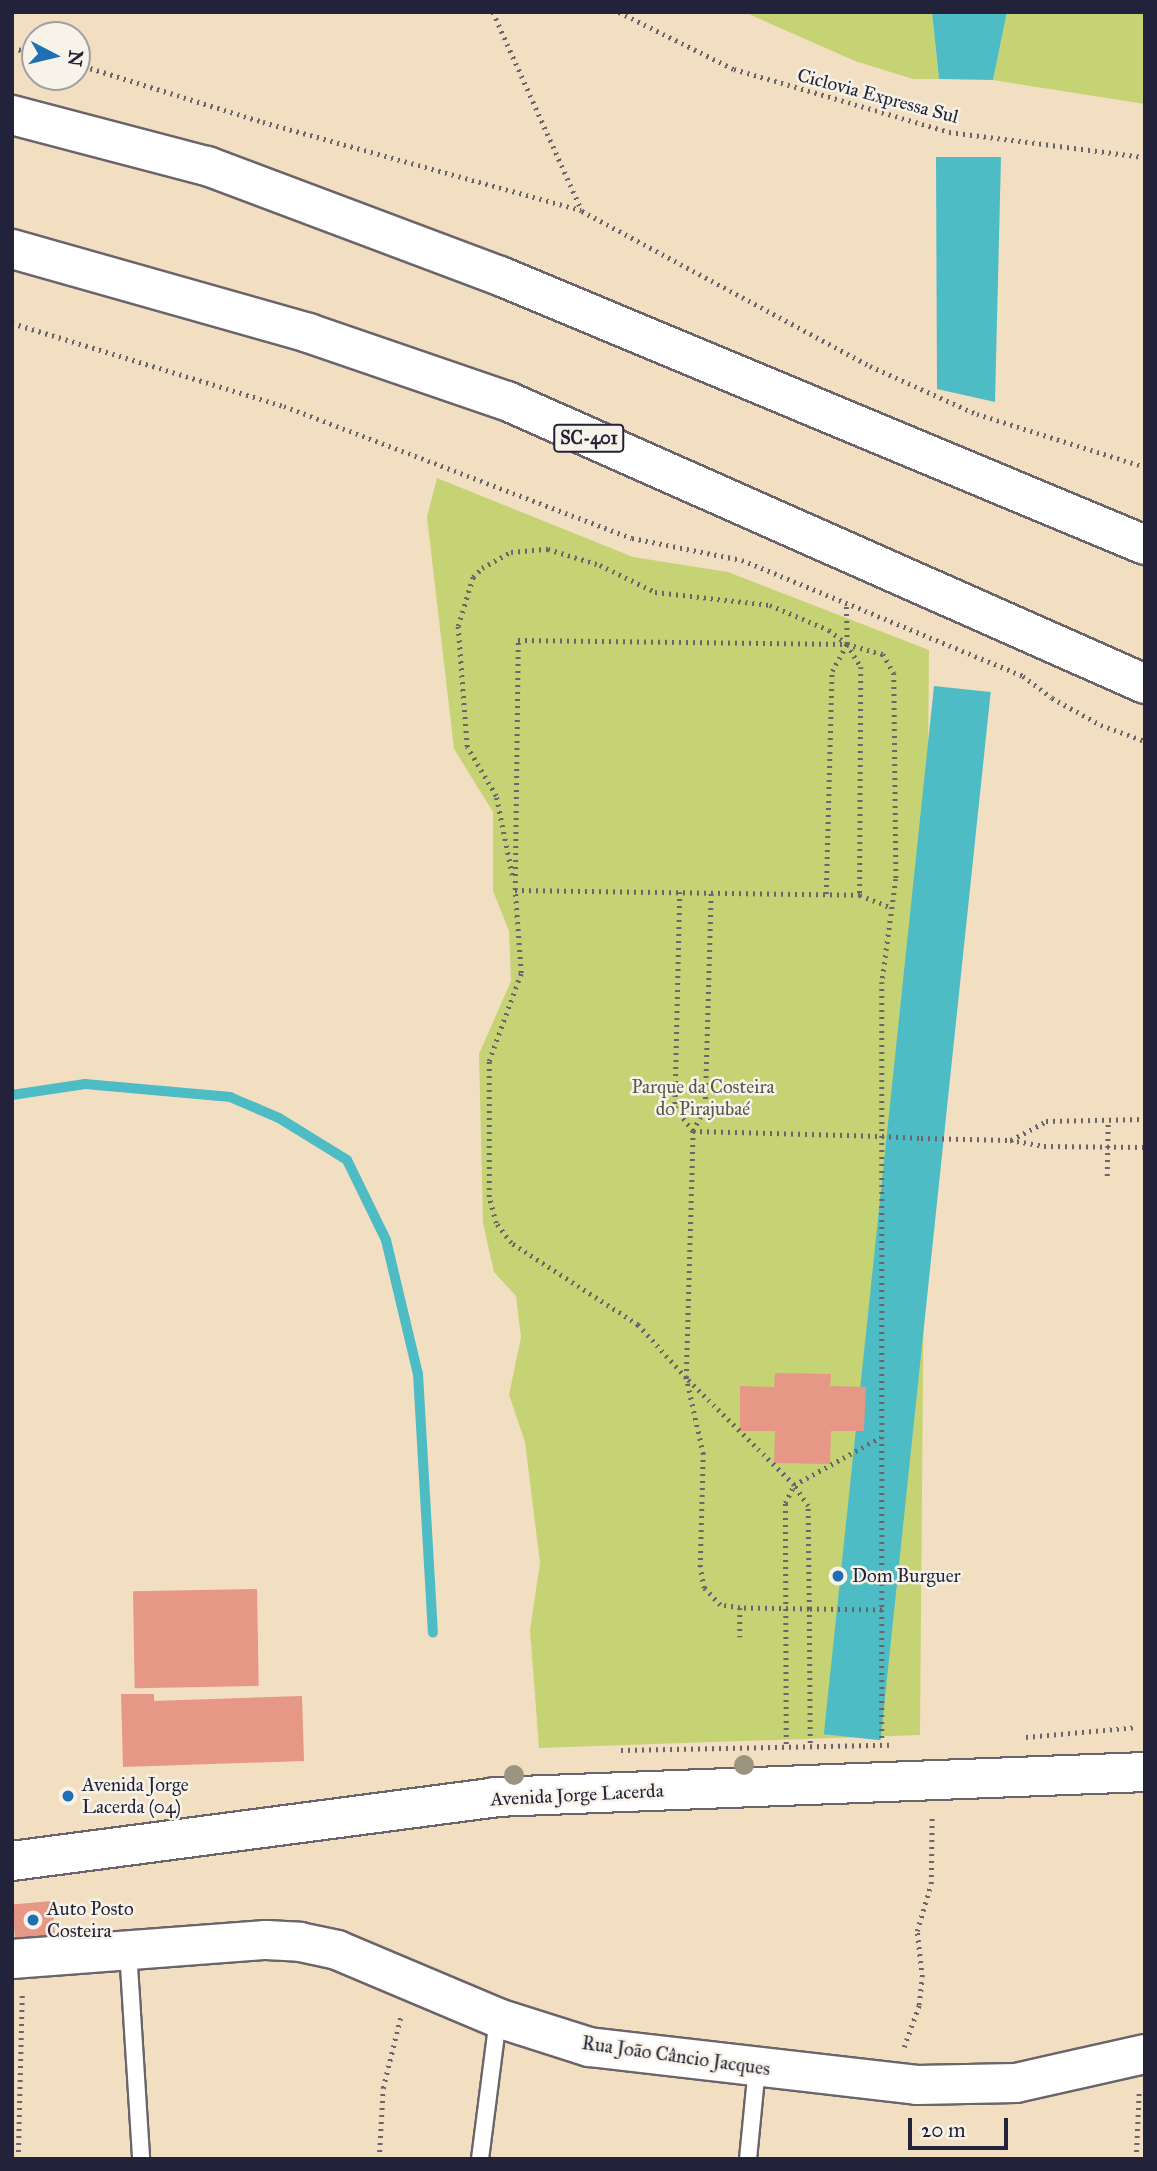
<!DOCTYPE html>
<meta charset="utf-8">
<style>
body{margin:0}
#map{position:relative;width:1157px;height:2171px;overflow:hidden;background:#f2dfc2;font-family:"IM FELL Great Primer",serif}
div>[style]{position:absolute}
.green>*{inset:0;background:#c6d375}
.water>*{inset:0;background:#4ebcc4;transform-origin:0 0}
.stream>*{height:10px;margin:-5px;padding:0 5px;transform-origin:5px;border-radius:5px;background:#4ebcc4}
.building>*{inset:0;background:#e69786;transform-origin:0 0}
.path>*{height:4.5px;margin-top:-2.25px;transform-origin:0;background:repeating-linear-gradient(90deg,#6b646a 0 2px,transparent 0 7px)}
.roads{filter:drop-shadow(2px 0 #6b646a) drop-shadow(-2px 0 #6b646a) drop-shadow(0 2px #6b646a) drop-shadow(0 -2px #6b646a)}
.service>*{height:16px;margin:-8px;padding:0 8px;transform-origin:8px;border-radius:8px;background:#fff}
.tertiary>*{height:38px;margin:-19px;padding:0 19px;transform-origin:19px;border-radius:19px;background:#fff}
.secondary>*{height:38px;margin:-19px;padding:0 19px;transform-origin:19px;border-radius:19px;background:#fff}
.trunk>*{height:38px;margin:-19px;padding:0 19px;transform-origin:19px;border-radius:19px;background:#fff}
.trees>*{width:20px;height:20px;margin:-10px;border-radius:50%;background:#9b9481}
.dots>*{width:19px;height:19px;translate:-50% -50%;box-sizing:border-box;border:4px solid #f7f3e8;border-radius:50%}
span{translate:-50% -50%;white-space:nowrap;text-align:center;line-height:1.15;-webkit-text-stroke:5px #f7f3e8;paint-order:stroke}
.shield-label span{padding:2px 5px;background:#f7f3e8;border:2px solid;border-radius:5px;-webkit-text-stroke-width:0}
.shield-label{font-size:18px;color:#22223b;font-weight:700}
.street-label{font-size:19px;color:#22223b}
.park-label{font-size:19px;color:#53574c}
.poi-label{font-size:19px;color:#22223b}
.left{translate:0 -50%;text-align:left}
.frame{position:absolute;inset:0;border:14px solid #22223b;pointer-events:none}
.north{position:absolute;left:21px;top:21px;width:70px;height:70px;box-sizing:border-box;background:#f7f3e8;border:2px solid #a29fa3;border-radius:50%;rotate:97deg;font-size:19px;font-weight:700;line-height:28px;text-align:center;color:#22223b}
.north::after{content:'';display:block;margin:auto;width:24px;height:32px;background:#1f6fb2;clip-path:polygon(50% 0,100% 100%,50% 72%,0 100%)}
.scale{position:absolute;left:908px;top:2118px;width:100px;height:32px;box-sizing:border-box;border:4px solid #22223b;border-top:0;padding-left:9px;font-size:21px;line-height:24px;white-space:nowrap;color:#22223b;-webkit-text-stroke:5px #f7f3e8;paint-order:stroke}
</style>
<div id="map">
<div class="green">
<div style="clip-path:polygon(744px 12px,932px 12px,939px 79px,913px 79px,855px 61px)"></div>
<div style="clip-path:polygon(1007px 12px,1145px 12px,1145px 104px,993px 80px)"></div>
<div style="clip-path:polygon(437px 478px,633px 557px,728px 572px,929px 650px,920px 1735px,539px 1748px,530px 1630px,540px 1563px,525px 1442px,509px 1395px,521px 1337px,516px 1296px,494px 1272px,483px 1223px,479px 1054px,511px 981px,509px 931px,493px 891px,493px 812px,454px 749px,427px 517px)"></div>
</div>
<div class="water">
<div style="clip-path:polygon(932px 12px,1007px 12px,993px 80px,939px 79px)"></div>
<div style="clip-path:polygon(936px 157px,1001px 157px,995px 402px,937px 389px)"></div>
<div style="left:934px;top:686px;width:57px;height:1054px;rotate:6deg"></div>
</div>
<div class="stream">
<div style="left:12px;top:1095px;width:74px;rotate:-8.6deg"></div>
<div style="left:85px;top:1084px;width:146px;rotate:5.1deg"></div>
<div style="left:230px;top:1097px;width:53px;rotate:23.2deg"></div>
<div style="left:279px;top:1118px;width:80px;rotate:31.7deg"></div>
<div style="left:347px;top:1160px;width:89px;rotate:64deg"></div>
<div style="left:386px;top:1240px;width:138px;rotate:76.6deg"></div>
<div style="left:418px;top:1374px;width:259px;rotate:86.7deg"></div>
</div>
<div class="building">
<div style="clip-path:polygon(775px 1373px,831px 1374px,830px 1386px,866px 1387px,864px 1431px,831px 1431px,830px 1464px,774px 1463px,775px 1431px,740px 1431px,740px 1386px,774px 1387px)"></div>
<div style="left:257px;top:1589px;width:97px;height:124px;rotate:89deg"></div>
<div style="clip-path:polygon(121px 1694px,154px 1694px,154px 1701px,302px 1696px,304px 1761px,123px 1767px)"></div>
<div style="left:52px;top:1901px;width:34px;height:40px;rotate:85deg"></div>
</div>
<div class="path">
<div style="left:493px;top:12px;width:218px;rotate:65.9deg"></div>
<div style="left:582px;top:211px;width:327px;rotate:28.3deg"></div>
<div style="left:870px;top:366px;width:117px;rotate:24.2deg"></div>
<div style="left:977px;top:414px;width:176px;rotate:17.5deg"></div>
<div style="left:619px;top:12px;width:128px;rotate:26.4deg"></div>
<div style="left:734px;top:69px;width:224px;rotate:16.3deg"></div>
<div style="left:949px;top:132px;width:198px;rotate:7.3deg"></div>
<div style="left:12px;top:48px;width:24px;rotate:12deg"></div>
<div style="left:77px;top:64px;width:195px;rotate:17.3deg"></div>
<div style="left:263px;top:122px;width:330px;rotate:15.5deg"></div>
<div style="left:12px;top:323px;width:284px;rotate:17deg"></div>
<div style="left:284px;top:406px;width:372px;rotate:20.8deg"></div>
<div style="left:632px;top:538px;width:112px;rotate:11.3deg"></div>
<div style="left:742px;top:560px;width:304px;rotate:22.4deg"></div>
<div style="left:1023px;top:676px;width:36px;rotate:37deg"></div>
<div style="left:1052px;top:698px;width:56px;rotate:28.9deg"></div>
<div style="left:1101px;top:725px;width:47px;rotate:20deg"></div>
<div style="left:512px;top:875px;width:81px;rotate:-101.4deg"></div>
<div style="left:496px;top:796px;width:57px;rotate:-120.6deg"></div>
<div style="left:467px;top:747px;width:121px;rotate:-94.3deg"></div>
<div style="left:458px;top:626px;width:51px;rotate:-73deg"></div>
<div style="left:473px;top:577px;width:13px;rotate:-45deg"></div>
<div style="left:482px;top:568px;width:33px;rotate:-29deg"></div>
<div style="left:511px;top:552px;width:37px;rotate:-5deg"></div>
<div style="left:548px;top:549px;width:54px;rotate:17.1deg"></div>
<div style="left:600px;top:565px;width:61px;rotate:26.1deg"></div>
<div style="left:655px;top:592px;width:116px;rotate:6.4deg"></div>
<div style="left:770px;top:605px;width:64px;rotate:23deg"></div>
<div style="left:829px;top:630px;width:23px;rotate:38deg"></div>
<div style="left:847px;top:644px;width:27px;rotate:59deg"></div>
<div style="left:861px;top:667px;width:228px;rotate:90.3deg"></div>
<div style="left:515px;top:890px;width:345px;rotate:0.8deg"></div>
<div style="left:860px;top:895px;width:35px;rotate:22deg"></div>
<div style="left:680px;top:892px;width:215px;rotate:91.3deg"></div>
<div style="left:675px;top:1107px;width:30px;rotate:53deg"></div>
<div style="left:693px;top:1131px;width:28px;rotate:-64deg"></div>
<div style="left:705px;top:1106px;width:213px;rotate:-88.4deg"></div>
<div style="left:826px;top:894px;width:223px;rotate:-88.5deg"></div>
<div style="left:832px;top:671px;width:31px;rotate:-61deg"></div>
<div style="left:847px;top:644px;width:40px;rotate:-91.4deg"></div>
<div style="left:1011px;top:1140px;width:40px;rotate:-28deg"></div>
<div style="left:1046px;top:1121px;width:99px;rotate:-1.2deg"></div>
<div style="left:1107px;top:1176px;width:56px;rotate:-89deg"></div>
<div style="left:740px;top:1608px;width:29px;rotate:90deg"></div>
<div style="left:882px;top:1610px;width:132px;rotate:90deg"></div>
<div style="left:1026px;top:1737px;width:111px;rotate:-5.1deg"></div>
<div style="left:810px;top:1743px;width:134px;rotate:-90.4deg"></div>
<div style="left:809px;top:1609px;width:103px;rotate:-90.6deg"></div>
<div style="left:808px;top:1506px;width:25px;rotate:-124deg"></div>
<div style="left:794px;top:1485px;width:152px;rotate:-135.3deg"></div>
<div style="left:686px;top:1378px;width:72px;rotate:-132.2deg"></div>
<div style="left:638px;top:1325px;width:151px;rotate:-147.2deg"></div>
<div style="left:511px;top:1243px;width:25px;rotate:-127deg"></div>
<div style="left:496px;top:1223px;width:27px;rotate:-105deg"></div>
<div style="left:489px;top:1197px;width:136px;rotate:-90deg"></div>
<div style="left:489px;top:1061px;width:94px;rotate:-70deg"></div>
<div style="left:521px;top:973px;width:83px;rotate:-94.1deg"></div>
<div style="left:515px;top:890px;width:250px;rotate:-89.3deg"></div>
<div style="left:518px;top:640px;width:329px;rotate:0.7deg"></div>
<div style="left:847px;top:644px;width:37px;rotate:16deg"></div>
<div style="left:883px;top:654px;width:22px;rotate:60deg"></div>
<div style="left:894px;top:673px;width:206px;rotate:89.4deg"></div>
<div style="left:896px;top:879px;width:104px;rotate:97.7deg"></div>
<div style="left:882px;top:982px;width:628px;rotate:90deg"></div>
<div style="left:882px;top:1610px;width:73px;rotate:-179.2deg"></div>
<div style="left:809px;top:1609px;width:69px;rotate:-179.2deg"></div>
<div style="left:740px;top:1608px;width:20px;rotate:-171deg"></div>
<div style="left:720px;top:1605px;width:23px;rotate:-133deg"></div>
<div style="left:704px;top:1588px;width:21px;rotate:-101deg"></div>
<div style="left:700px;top:1567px;width:113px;rotate:-88.5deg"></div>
<div style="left:703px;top:1454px;width:78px;rotate:-102.6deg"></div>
<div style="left:686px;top:1378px;width:247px;rotate:-88.4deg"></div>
<div style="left:693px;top:1131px;width:189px;rotate:1.5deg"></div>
<div style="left:882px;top:1136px;width:39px;rotate:3deg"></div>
<div style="left:921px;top:1138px;width:89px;rotate:1.3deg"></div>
<div style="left:1010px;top:1140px;width:35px;rotate:10deg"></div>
<div style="left:1044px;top:1146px;width:101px;rotate:0.6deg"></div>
<div style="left:786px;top:1744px;width:241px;rotate:-90.2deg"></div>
<div style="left:785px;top:1503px;width:20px;rotate:-63deg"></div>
<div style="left:794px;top:1485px;width:99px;rotate:-28.9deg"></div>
<div style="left:621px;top:1750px;width:268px;rotate:-1.1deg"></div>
<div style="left:904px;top:2047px;width:45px;rotate:-70.3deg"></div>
<div style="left:919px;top:2005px;width:28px;rotate:-84deg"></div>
<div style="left:922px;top:1977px;width:46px;rotate:-96.2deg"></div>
<div style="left:917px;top:1931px;width:49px;rotate:-73.4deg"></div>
<div style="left:931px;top:1884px;width:68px;rotate:-89.2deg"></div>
<div style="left:18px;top:2159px;width:164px;rotate:-88.6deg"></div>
<div style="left:379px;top:2159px;width:71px;rotate:-86.8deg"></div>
<div style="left:383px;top:2088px;width:75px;rotate:-76.1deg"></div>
<div style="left:1136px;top:2159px;width:68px;rotate:-87.5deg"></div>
</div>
<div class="roads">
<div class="service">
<div style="left:128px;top:1950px;width:209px;rotate:86.4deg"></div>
<div style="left:480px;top:2159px;width:142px;rotate:-82.7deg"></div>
<div style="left:748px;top:2159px;width:91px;rotate:-84.4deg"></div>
</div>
<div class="tertiary">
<div style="left:12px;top:1959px;width:255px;rotate:-4.3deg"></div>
<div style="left:266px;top:1940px;width:34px;rotate:3deg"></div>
<div style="left:300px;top:1942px;width:38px;rotate:12deg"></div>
<div style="left:337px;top:1950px;width:175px;rotate:22.9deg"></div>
<div style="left:498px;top:2018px;width:96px;rotate:17.7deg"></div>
<div style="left:589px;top:2047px;width:330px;rotate:6.6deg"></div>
<div style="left:917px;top:2085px;width:99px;rotate:-1.2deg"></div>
<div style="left:1016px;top:2083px;width:132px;rotate:-12.7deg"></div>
</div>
<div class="secondary">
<div style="left:12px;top:1861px;width:487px;rotate:-7.5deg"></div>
<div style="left:495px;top:1797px;width:650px;rotate:-2.2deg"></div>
</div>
<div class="trunk">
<div style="left:12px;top:115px;width:202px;rotate:14.7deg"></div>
<div style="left:207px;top:166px;width:313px;rotate:20.6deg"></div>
<div style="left:500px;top:276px;width:699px;rotate:22.64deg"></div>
<div style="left:12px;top:249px;width:308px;rotate:15.8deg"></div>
<div style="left:308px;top:333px;width:210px;rotate:18.9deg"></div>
<div style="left:507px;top:401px;width:698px;rotate:23.92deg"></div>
</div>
</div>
<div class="trees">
<div style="left:744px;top:1765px"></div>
<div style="left:514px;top:1775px"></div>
</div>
<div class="dots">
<div style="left:838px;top:1576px;background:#1f6fb2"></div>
<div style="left:68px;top:1796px;background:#1f6fb2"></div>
<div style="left:33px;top:1920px;background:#1f6fb2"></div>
</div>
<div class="shield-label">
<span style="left:589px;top:438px">SC-401</span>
</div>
<div class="street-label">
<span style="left:878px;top:96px;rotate:15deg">Ciclovia Expressa Sul</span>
<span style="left:577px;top:1795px;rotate:-3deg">Avenida Jorge Lacerda</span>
<span style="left:676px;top:2056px;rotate:8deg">Rua João Câncio Jacques</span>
</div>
<div class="park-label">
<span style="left:703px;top:1098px">Parque da Costeira<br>do Pirajubaé</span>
</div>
<div class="poi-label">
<span class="left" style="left:852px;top:1576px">Dom Burguer</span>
<span class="left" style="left:82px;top:1796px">Avenida Jorge<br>Lacerda (04)</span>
<span class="left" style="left:47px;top:1920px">Auto Posto<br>Costeira</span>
</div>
<div class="frame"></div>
<div class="north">N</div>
<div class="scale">20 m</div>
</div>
